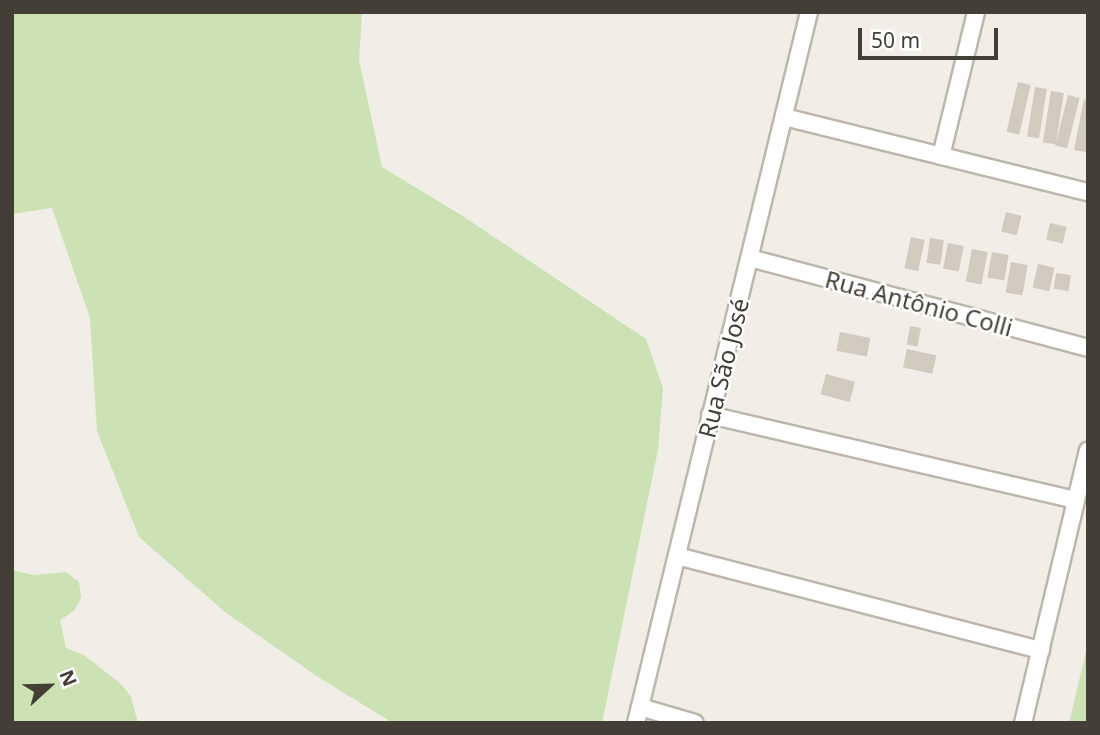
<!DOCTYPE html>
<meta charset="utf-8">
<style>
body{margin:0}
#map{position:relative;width:1100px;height:735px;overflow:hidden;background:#f1eee7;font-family:"Noto Sans",sans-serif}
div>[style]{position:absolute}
.green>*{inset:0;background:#cce1b4}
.building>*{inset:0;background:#d1cabe;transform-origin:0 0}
.roads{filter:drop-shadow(2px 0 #bcb6ab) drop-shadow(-2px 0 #bcb6ab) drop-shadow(0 2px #bcb6ab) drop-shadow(0 -2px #bcb6ab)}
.minor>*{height:16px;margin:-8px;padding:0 8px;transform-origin:8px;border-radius:8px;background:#fff}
span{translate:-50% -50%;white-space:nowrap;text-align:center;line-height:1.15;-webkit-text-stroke:5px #fff;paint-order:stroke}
.street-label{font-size:24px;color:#433f37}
.frame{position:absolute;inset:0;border:14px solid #433f37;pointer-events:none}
.north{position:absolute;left:14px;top:651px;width:70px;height:70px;-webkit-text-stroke:5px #fff;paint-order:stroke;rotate:68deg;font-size:19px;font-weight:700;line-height:28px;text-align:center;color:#433f37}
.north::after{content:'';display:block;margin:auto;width:24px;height:32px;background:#433f37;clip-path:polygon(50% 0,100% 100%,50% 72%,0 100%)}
.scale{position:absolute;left:858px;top:28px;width:140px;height:32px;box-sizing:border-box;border:4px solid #433f37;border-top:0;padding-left:9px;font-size:21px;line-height:24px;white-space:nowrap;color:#433f37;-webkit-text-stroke:5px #fff;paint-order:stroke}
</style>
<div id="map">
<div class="green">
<div style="clip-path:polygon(12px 12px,362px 12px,359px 60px,382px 167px,461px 215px,646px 339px,663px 388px,658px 450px,602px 723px,393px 723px,318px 677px,225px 612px,139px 537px,97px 431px,90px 318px,52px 208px,12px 214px)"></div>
<div style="clip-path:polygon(12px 570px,34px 575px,66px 572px,79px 582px,81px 598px,74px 611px,60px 620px,66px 648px,84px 655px,122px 685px,131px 697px,138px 723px,12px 723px)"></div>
<div style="clip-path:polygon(1088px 643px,1088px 723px,1069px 723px)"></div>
</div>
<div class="building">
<div style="left:1018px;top:82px;width:13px;height:51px;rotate:13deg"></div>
<div style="left:1035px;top:87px;width:12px;height:50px;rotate:9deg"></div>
<div style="left:1051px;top:91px;width:13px;height:52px;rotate:9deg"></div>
<div style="left:1068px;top:95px;width:12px;height:52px;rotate:14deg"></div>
<div style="clip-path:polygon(1084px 99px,1088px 100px,1086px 152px,1074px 150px)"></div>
<div style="left:1006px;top:212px;width:16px;height:20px;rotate:14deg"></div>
<div style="left:1050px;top:223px;width:17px;height:17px;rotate:13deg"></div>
<div style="left:911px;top:237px;width:14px;height:32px;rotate:12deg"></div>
<div style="left:930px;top:238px;width:14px;height:25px;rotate:8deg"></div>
<div style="left:948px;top:243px;width:16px;height:26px;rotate:11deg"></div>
<div style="left:972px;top:249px;width:16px;height:33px;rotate:11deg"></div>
<div style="left:992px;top:252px;width:17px;height:26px;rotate:10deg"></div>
<div style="left:1011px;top:262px;width:17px;height:31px;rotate:10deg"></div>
<div style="left:1038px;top:264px;width:17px;height:24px;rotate:13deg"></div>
<div style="left:1056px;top:273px;width:15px;height:16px;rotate:8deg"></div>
<div style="left:910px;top:326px;width:11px;height:19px;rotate:10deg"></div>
<div style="left:840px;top:332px;width:31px;height:19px;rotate:11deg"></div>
<div style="left:907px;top:349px;width:30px;height:19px;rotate:12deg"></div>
<div style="left:826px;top:374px;width:30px;height:21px;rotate:15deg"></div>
</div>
<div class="roads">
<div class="minor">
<div style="left:784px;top:117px;width:313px;rotate:13.9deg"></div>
<div style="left:941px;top:156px;width:148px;rotate:-76.3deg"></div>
<div style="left:750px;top:258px;width:350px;rotate:14.9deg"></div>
<div style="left:710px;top:415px;width:375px;rotate:13.1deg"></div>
<div style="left:677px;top:556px;width:376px;rotate:14.5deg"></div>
<div style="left:640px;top:707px;width:57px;rotate:16.2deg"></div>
<div style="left:636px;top:723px;width:732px;rotate:-76.32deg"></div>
<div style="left:1023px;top:723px;width:280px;rotate:-76.6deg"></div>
</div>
</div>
<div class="street-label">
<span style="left:919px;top:303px;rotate:15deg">Rua Antônio Colli</span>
<span style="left:723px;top:368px;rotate:-76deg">Rua São José</span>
</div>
<div class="frame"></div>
<div class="north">N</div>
<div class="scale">50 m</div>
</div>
